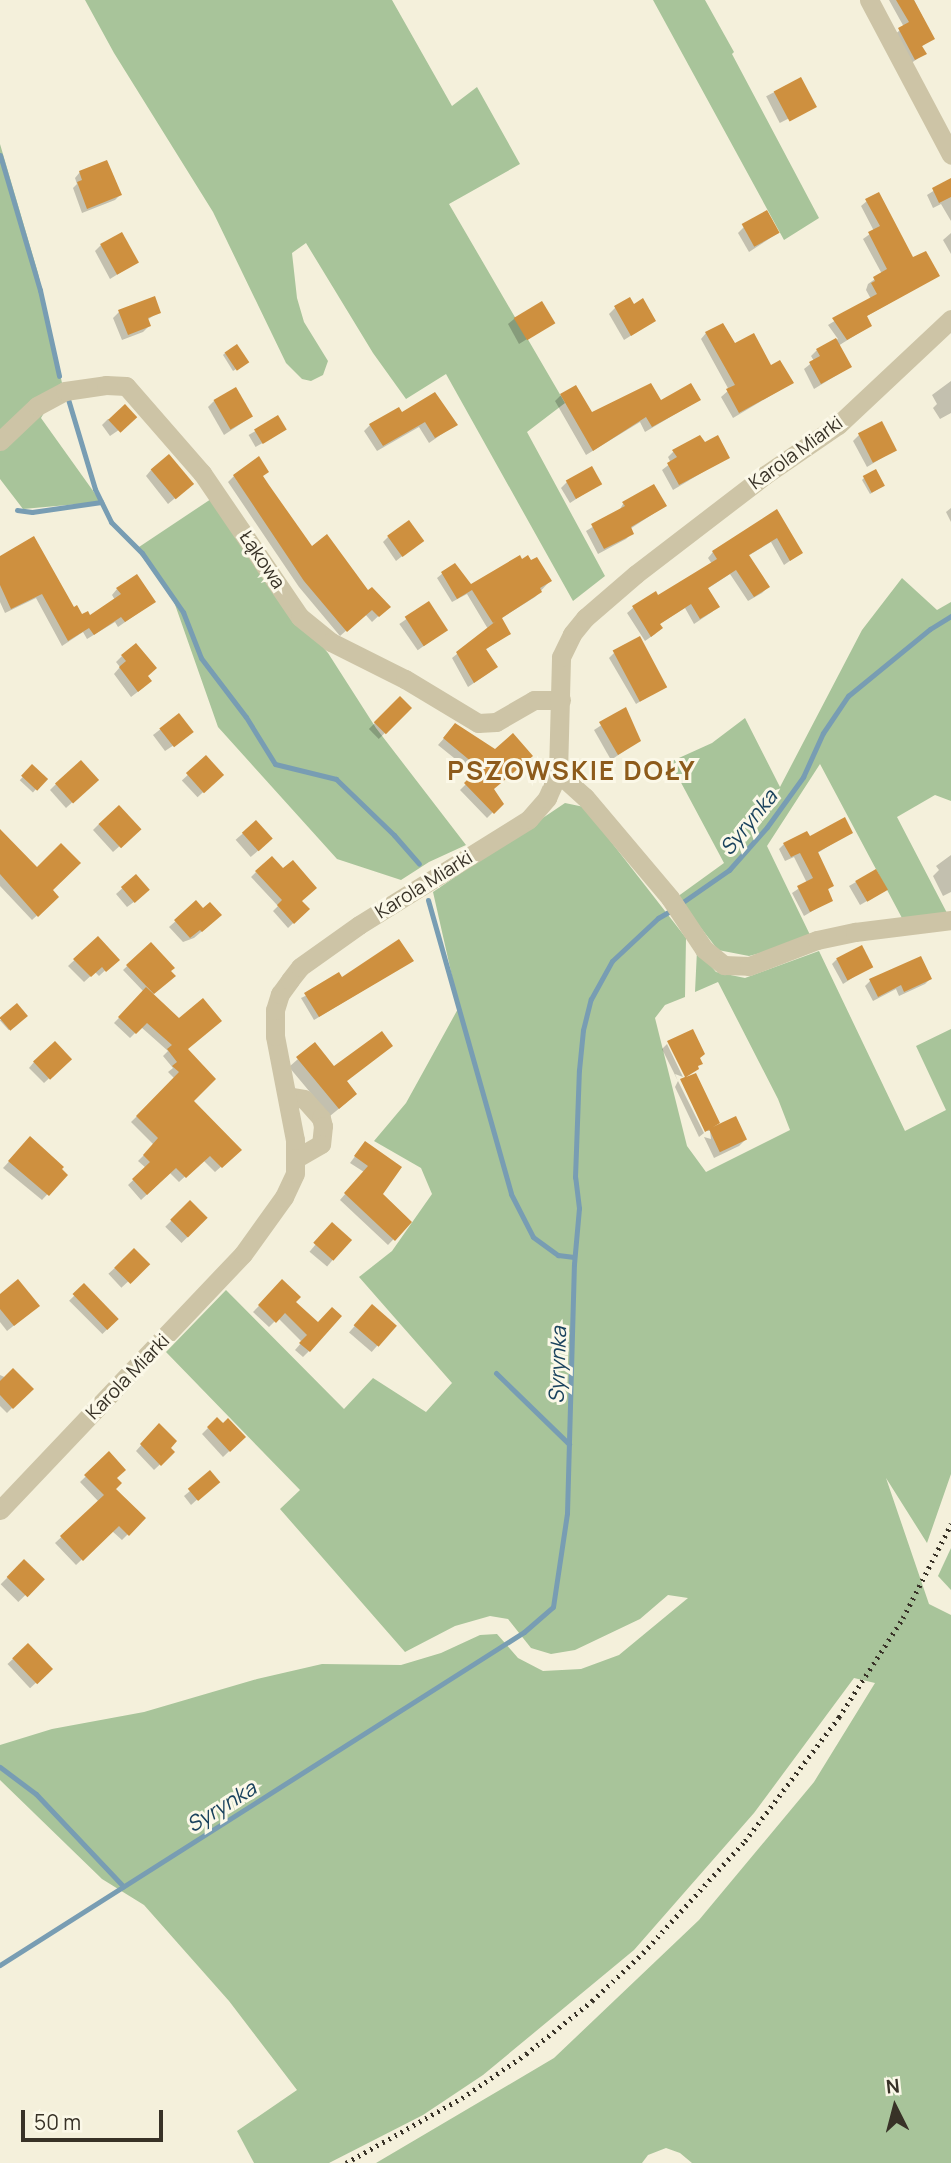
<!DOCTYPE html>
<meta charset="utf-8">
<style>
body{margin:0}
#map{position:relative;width:951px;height:2163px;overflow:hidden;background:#f4f0db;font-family:Manrope,sans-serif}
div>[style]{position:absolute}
.green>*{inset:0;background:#a8c49a}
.shadow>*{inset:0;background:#0003;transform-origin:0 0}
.stream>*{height:5px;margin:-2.5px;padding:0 2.5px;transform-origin:2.5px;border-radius:2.5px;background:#789db3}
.building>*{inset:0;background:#ce903f;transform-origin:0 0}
.minor>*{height:19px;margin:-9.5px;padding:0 9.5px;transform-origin:9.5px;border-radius:9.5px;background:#cdc4a6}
.rail>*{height:5px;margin-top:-2.5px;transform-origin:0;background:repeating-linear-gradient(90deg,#383227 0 2px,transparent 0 7px)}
span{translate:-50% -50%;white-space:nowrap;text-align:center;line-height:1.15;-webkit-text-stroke:6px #fbf8e8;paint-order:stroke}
.street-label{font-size:19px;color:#383227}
.water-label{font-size:21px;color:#1a425d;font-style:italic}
.district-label{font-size:26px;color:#8d5b1b;font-weight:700;letter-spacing:2px}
.north{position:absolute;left:860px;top:2072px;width:70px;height:70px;-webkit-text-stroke:5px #fbf8e8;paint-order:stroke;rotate:354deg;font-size:19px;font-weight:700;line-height:28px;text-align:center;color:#383227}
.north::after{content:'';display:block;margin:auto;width:24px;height:32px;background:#383227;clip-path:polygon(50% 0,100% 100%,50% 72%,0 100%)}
.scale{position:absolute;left:21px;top:2110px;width:142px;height:32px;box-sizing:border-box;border:4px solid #383227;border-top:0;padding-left:9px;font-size:21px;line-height:24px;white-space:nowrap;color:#383227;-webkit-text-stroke:5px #fbf8e8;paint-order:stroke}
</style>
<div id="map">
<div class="green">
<div style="clip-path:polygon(85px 0,392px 0,452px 106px,477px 87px,520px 164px,449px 204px,565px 403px,527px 432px,605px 576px,573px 601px,446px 374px,406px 399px,373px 353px,306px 243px,292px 253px,297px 298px,304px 322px,328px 361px,323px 375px,311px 381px,302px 379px,286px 363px,213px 212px,114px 53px)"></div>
<div style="clip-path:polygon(653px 0,705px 0,734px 52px,732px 54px,819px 218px,784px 240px)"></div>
<div style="clip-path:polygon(0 144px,38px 273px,62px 383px,41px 418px,101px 502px,23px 509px,0 479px)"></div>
<div style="clip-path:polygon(214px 497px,265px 580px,328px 653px,376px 728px,466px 845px,429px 862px,401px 880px,337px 859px,218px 727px,172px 596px,136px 549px)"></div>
<div style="clip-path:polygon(902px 578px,937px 610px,951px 602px,951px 801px,935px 795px,897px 817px,947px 913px,902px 918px,820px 764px,767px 846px,812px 939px,749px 956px,718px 950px,677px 897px,724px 863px,670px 762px,712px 743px,745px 718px,780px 787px,862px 630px)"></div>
<div style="clip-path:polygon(565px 803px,584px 807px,686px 938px,685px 997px,665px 1005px,655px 1018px,687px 1146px,706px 1172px,790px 1130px,778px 1099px,718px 982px,695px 992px,697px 950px,716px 972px,745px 978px,819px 951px,905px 1131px,946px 1110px,916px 1046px,951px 1029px,951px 1474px,927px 1543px,886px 1478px,929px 1604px,951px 1615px,951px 2163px,692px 2163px,680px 2153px,666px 2148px,648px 2155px,642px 2163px,376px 2163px,554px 2058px,699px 1920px,814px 1782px,875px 1683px,854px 1678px,754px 1813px,634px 1950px,483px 2075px,423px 2115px,329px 2163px,254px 2163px,237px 2131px,297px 2090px,229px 2001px,144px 1905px,102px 1879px,0 1780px,0 1745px,52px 1729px,144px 1712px,257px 1679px,322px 1664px,401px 1665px,441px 1653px,480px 1635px,497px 1634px,518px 1658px,543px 1671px,581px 1669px,619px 1655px,688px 1598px,668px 1595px,640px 1619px,575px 1650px,551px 1654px,531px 1648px,508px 1619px,490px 1616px,455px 1626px,405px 1652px,280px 1509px,300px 1490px,166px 1352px,226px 1290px,344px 1409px,373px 1378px,426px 1412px,452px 1383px,359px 1277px,392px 1251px,432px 1194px,421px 1168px,374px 1141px,406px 1103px,459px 1007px,433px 892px)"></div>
<div style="clip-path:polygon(951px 1548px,951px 1590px,938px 1576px)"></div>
</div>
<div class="shadow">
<div style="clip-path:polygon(889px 0,914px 0,933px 38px,921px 47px,924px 54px,910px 64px,894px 35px,904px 27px)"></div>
<div style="left:800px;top:79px;width:30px;height:38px;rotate:63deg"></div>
<div style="clip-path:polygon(80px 172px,120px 195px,115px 200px,82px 213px,73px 188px,77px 184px,75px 178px)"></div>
<div style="clip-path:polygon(951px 180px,951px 221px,941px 204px,933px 208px,927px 195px)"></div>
<div style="clip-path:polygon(867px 201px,913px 259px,938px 276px,865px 317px,870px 326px,838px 346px,850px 367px,814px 389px,804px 369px,814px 361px,811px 356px,817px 350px,838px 339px,828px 325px,871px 299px,866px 290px,868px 284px,882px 274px,863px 239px,874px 231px,861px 206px)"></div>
<div style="clip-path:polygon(744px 227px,778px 233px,749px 252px,738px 233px)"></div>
<div style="clip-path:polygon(951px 233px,951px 254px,943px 240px)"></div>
<div style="clip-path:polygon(101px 245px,137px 262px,110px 279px,95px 251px)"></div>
<div style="clip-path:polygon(633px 306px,654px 321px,624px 340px,609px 314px,615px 308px)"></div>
<div style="clip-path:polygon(119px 312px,159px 312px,147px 320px,149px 326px,143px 332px,122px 340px,113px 318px)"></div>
<div style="clip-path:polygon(514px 319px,553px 323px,519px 344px,508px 324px)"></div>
<div style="clip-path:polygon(706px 333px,771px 367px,792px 383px,733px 418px,721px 397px,729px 390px,701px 339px)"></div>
<div style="clip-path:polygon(225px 353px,244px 364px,233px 371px,223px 355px)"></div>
<div style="clip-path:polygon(951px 381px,951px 413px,940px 419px,933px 408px,937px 404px,932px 395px)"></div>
<div style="clip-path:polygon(561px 395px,591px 415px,661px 403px,699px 400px,645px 432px,640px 422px,586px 455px,555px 401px)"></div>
<div style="clip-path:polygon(214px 401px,251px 417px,224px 435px,208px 407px)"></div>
<div style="clip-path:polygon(401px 415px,455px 425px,429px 443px,419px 427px,377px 451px,364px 431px,370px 425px)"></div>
<div style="left:278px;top:418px;width:14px;height:34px;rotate:60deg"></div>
<div style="clip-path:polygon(108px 419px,129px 423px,110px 436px,102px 425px)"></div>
<div style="clip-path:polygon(859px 435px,895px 450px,867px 467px,853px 441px)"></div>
<div style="clip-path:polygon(704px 445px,728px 457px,673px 490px,662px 470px,671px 463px,668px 457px,674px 451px)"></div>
<div style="clip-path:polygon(151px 470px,186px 489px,168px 504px,146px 476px)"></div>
<div style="clip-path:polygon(234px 476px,262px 476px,311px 548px,388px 607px,372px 622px,365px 614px,340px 636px,299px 587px,228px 482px)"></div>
<div style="clip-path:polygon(864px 478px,883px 486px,870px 494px,862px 480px)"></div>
<div style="clip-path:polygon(567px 482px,599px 484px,570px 503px,561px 488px)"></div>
<div style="clip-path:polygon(623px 504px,665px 506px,630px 529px,632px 533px,626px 539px,598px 554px,586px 531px,619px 511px)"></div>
<div style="clip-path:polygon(951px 508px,951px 522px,946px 512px)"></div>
<div style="clip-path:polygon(777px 511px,801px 553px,784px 565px,771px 542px,748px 556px,768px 587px,762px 593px,748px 601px,730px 574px,707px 589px,717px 607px,712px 612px,694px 624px,685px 608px,658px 625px,655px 634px,645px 641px,627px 613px,633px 608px,656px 594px,658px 597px,712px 564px,708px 558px,713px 552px)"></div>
<div style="clip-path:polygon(389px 536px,421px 541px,396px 561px,383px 542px)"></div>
<div style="clip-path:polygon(0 558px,82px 617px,90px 617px,115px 600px,112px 595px,117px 589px,154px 602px,118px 627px,115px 622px,87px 639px,83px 632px,62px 646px,36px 598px,5px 613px,0 602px)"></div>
<div style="clip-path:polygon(443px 573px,470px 587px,550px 581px,535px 597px,500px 619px,509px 634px,485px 650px,490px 672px,468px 687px,452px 658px,488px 629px,467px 594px,452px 602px,437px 578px)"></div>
<div style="left:428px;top:604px;width:32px;height:35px;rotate:55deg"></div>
<div style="clip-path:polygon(614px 653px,665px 686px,636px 704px,609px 658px)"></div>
<div style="clip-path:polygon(122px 656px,146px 676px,144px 687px,131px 697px,114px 674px,120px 667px,116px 662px)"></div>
<div style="left:400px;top:698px;width:14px;height:44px;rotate:45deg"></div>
<div style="clip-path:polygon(626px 709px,639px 741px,611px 760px,594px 730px)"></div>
<div style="clip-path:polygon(179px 715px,186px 737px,165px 751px,153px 735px)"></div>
<div style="clip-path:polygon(455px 726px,502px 803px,487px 818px,460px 790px,475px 775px,438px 745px)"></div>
<div style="left:206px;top:758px;width:23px;height:33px;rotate:47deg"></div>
<div style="left:32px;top:767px;width:18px;height:18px;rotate:43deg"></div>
<div style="clip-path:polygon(56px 784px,90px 786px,66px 808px,50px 790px)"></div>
<div style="left:256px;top:822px;width:23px;height:27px;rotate:49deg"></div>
<div style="clip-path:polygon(99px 824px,132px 835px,113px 852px,93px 830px)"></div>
<div style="clip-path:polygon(0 832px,57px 897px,32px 920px,0 886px)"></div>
<div style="clip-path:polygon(851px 832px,816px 854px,832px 885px,827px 891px,831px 900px,804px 916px,792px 893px,807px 883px,794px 857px,785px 861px,779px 849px,784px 844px)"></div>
<div style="clip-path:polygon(951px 855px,951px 892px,943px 896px,933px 876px,939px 870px,936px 866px)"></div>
<div style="left:875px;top:871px;width:22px;height:30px;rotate:60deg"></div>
<div style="clip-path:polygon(256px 872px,308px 909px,288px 928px,273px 911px,278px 906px,251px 877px)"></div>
<div style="clip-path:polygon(136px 876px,142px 896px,127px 907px,116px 894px)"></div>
<div style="clip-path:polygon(196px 903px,214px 921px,194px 938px,183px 942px,169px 927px)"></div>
<div style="clip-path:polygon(98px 938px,111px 965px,99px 976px,95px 972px,84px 982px,68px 966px)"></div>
<div style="clip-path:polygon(151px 944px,169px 971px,169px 980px,152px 995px,186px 1050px,191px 1101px,240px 1150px,215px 1172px,203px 1160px,179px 1182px,170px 1173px,141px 1200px,128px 1185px,146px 1168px,138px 1161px,154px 1145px,131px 1122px,175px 1079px,168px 1072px,173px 1068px,163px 1056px,168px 1051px,141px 1027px,130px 1038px,114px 1023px,144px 992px,123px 970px)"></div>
<div style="clip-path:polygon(920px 958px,930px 979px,925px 984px,899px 996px,896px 989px,873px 1001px,865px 986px,870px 981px)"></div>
<div style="clip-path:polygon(837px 959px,871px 966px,843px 984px,832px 964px)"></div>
<div style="clip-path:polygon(412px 961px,314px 1020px,301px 998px,341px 979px)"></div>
<div style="left:17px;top:1005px;width:13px;height:23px;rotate:48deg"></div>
<div style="clip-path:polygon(667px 1044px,683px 1077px,675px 1074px,678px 1081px,662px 1049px)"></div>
<div style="clip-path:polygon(390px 1046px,345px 1082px,347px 1102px,330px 1116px,289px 1067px,298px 1059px,334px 1068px)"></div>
<div style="clip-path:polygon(70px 1059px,44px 1083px,29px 1068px,34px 1062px)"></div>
<div style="clip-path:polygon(678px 1081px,704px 1133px,699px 1137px,675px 1087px)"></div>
<div style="clip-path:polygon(683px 1081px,718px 1122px,710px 1131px,745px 1140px,739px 1146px,714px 1158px,704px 1137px,711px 1139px,710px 1131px,707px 1131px)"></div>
<div style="clip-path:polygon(30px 1139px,65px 1175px,42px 1200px,3px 1168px)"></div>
<div style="clip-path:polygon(365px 1143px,381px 1194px,410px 1222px,388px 1245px,340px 1200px,364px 1172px,350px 1163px)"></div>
<div style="left:190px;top:1202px;width:23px;height:35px;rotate:45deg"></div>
<div style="left:332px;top:1225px;width:23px;height:35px;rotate:40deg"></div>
<div style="left:134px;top:1250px;width:19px;height:35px;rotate:47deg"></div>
<div style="clip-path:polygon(282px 1282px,293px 1302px,317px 1324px,309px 1351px,303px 1357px,295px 1350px,302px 1342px,278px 1318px,269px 1327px,253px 1312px)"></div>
<div style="left:84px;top:1286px;width:47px;height:21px;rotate:45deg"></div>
<div style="clip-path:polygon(0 1296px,31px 1312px,7px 1331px,0 1322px)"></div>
<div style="left:372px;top:1306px;width:30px;height:35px;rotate:41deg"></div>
<div style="clip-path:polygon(0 1375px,31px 1389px,7px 1413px,0 1406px)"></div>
<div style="clip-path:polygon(217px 1419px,244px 1437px,223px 1457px,202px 1434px)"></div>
<div style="clip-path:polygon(159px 1425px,173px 1452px,154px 1470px,136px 1451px)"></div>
<div style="clip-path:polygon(109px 1454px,115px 1478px,113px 1489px,143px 1519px,122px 1540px,112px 1531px,76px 1565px,55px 1543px,99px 1502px,80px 1482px)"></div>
<div style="clip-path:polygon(211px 1487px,191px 1505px,184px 1496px,190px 1491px)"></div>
<div style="left:24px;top:1561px;width:25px;height:33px;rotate:45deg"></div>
<div style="left:28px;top:1645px;width:33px;height:28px;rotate:47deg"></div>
</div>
<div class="stream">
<div style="left:0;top:155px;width:141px;rotate:73.5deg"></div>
<div style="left:40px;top:290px;width:88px;rotate:77.5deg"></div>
<div style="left:68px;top:399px;width:94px;rotate:73.3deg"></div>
<div style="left:95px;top:489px;width:37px;rotate:64deg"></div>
<div style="left:111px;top:522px;width:44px;rotate:45deg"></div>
<div style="left:142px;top:553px;width:72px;rotate:55.2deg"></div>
<div style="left:183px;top:612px;width:49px;rotate:68.6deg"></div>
<div style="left:201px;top:658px;width:74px;rotate:52.7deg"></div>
<div style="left:246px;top:717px;width:55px;rotate:58.3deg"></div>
<div style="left:275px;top:764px;width:63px;rotate:13.8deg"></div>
<div style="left:336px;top:779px;width:81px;rotate:44deg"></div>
<div style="left:394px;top:835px;width:38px;rotate:49deg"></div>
<div style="left:17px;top:510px;width:15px;rotate:8deg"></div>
<div style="left:32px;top:512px;width:70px;rotate:-8.2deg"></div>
<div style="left:428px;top:900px;width:305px;rotate:74.2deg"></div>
<div style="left:511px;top:1194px;width:48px;rotate:62.9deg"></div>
<div style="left:533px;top:1237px;width:31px;rotate:36deg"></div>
<div style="left:558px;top:1255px;width:16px;rotate:7deg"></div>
<div style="left:680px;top:904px;width:60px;rotate:-34.8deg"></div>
<div style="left:729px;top:870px;width:57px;rotate:-48.5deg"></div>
<div style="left:767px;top:827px;width:62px;rotate:-54.2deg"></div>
<div style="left:803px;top:777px;width:48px;rotate:-65.6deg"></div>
<div style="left:823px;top:733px;width:45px;rotate:-56deg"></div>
<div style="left:848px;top:696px;width:106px;rotate:-39.3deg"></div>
<div style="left:930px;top:629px;width:25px;rotate:-32deg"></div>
<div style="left:496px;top:1373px;width:102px;rotate:44.2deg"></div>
<div style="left:0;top:1767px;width:45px;rotate:36.9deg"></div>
<div style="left:36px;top:1794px;width:127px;rotate:46.6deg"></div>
<div style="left:0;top:1965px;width:621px;rotate:-32.44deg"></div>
<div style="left:524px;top:1632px;width:38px;rotate:-41deg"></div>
<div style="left:553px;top:1607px;width:95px;rotate:-81.5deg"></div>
<div style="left:567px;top:1513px;width:249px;rotate:-88.4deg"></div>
<div style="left:574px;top:1264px;width:56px;rotate:-84.9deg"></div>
<div style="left:579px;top:1208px;width:31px;rotate:-97deg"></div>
<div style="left:575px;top:1177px;width:107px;rotate:-87.9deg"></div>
<div style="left:579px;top:1070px;width:40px;rotate:-84.3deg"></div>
<div style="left:583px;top:1030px;width:32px;rotate:-76deg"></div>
<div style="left:591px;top:999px;width:43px;rotate:-61.1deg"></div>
<div style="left:612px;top:961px;width:63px;rotate:-43.1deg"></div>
<div style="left:658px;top:918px;width:16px;rotate:-30deg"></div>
</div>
<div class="building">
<div style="clip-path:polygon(896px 0,914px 0,935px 39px,922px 46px,927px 54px,915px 60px,898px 28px,909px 22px)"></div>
<div style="left:801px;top:77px;width:34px;height:31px;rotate:62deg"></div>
<div style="clip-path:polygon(107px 160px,122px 195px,87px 209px,77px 182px,82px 180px,79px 171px)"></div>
<div style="clip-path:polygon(951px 178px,951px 197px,939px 203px,932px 188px)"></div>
<div style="clip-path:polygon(879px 192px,913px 257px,926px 251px,940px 276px,867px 316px,872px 326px,847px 340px,832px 318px,877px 294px,871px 283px,875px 281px,873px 277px,887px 269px,868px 232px,880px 226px,865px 199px)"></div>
<div style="left:767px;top:210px;width:26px;height:29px;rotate:61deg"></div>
<div style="left:122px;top:232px;width:35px;height:25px;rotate:61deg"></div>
<div style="clip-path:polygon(155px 296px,161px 313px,148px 318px,151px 326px,128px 335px,118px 310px)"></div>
<div style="clip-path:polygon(630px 297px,634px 304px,643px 298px,656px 321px,631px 336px,614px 306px)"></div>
<div style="left:542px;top:301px;width:26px;height:33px;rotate:59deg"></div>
<div style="clip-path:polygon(723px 323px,735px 343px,754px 333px,771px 365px,780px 360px,794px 383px,739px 413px,726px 389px,735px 385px,705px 332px)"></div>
<div style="clip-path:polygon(836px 338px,852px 367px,821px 384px,809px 362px,820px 356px,816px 349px)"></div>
<div style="left:237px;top:344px;width:22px;height:15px;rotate:56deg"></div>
<div style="clip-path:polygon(651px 383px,661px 400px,691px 383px,701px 400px,652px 427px,646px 417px,593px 451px,560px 394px,576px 385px,592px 412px)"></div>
<div style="left:236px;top:387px;width:34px;height:26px;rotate:60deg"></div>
<div style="clip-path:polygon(435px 392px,458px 425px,435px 438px,425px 422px,383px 446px,369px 424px,399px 407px,402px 412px)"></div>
<div style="left:125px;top:404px;width:18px;height:23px;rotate:47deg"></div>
<div style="left:278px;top:415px;width:17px;height:28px;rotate:59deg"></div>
<div style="left:882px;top:421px;width:33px;height:27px;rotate:63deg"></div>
<div style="clip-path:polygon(700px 435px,705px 442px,718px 435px,730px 458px,679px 485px,667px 463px,677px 457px,672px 450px)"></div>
<div style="left:169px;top:454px;width:39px;height:24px;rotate:50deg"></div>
<div style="clip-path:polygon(259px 456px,269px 472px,263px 476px,269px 485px,312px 546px,327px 534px,368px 590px,372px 587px,391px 607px,379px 617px,372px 610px,347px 632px,304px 581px,233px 475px)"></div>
<div style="left:592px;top:466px;width:21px;height:30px;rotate:61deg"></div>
<div style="left:876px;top:469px;width:19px;height:15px;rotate:62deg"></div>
<div style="clip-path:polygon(654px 484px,667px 506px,631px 527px,634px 534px,604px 549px,591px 524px,625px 506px,622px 502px)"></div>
<div style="clip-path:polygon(777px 509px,803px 553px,790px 561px,777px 538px,749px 555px,770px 587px,754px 597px,736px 570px,708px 588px,720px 607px,700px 619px,691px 604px,660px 624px,663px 628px,651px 637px,632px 606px,656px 591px,658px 595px,717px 559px,712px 551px)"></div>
<div style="left:409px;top:520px;width:26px;height:27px;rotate:54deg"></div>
<div style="clip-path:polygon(34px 536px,74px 607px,77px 605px,82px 614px,88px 611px,90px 615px,121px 594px,116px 588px,137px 574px,156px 602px,125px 622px,121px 617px,94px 635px,89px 628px,68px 641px,42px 594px,11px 609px,0 585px,0 556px)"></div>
<div style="clip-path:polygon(520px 555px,522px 559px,528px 555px,531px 560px,537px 557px,552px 581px,540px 588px,542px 592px,502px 618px,511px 634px,486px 649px,498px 667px,474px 683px,456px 652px,496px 621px,493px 623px,472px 590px,457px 599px,441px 572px,455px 563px,471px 584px)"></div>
<div style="left:429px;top:601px;width:35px;height:29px;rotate:57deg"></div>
<div style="left:640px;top:636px;width:58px;height:31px;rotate:62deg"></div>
<div style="clip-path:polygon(136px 643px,157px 668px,148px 676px,152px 681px,138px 692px,119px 667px,126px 661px,121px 655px)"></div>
<div style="left:400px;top:696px;width:17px;height:37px;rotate:45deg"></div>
<div style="clip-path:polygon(626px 707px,641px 741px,618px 755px,599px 722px)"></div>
<div style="left:179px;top:713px;width:24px;height:25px;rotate:52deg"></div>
<div style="clip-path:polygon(455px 723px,495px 749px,513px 733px,533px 756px,494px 789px,504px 804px,494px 814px,464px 783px,479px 768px,443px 738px)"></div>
<div style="left:206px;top:755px;width:27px;height:27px;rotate:48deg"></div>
<div style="left:81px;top:760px;width:27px;height:35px;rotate:48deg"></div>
<div style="left:32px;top:764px;width:22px;height:16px;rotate:43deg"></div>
<div style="left:119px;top:805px;width:33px;height:28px;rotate:47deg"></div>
<div style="clip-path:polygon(845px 817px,853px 833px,818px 852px,834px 886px,828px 889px,833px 901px,810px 912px,797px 886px,813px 878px,800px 853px,791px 857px,783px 843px,807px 831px,810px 836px)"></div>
<div style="left:256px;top:820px;width:25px;height:19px;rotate:48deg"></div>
<div style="clip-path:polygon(0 829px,37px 867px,61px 843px,81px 863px,53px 890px,59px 897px,38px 917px,0 874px)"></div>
<div style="clip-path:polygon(272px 856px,283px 868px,293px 860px,317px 888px,302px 901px,310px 909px,294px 924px,277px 905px,282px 900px,255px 871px)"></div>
<div style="left:876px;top:869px;width:24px;height:24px;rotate:60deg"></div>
<div style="left:136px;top:874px;width:21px;height:20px;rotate:49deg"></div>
<div style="clip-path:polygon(196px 900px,203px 908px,210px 902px,222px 915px,202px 932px,200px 930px,190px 938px,174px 920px)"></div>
<div style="clip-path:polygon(98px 936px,120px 960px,106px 972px,102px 967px,91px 977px,73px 959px)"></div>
<div style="clip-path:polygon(399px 939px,414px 961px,319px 1017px,304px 993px,339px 972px,342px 977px)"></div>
<div style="clip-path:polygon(151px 942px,175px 968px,171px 971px,176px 976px,154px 994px,126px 965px)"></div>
<div style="left:862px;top:945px;width:25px;height:29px;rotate:63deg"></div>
<div style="clip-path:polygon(921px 956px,932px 979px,904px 992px,901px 985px,878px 997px,869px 979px)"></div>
<div style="clip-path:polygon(146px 987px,179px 1018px,203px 998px,222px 1021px,188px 1049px,216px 1079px,194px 1101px,242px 1150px,222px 1168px,210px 1156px,186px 1178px,176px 1168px,147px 1195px,132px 1179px,150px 1162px,143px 1155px,158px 1138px,136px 1116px,179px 1072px,172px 1066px,177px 1062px,167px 1049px,172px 1045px,147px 1023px,136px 1034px,118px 1017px)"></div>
<div style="left:17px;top:1003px;width:17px;height:23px;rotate:50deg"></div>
<div style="clip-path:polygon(693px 1029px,705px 1054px,700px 1058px,703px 1064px,698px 1066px,699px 1069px,686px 1077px,696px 1073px,720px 1123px,705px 1132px,680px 1079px,685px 1077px,667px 1041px)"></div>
<div style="clip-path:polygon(382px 1031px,393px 1046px,347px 1081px,357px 1094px,339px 1109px,296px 1057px,315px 1042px,334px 1066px)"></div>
<div style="left:55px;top:1041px;width:25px;height:30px;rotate:47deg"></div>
<div style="left:736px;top:1116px;width:26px;height:30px;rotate:65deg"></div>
<div style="clip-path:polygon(30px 1136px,64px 1167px,62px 1169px,68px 1175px,49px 1196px,8px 1161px)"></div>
<div style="clip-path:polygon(365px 1141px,402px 1167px,383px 1194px,412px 1222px,395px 1241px,344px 1193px,368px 1166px,354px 1156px)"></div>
<div style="left:190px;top:1200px;width:25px;height:28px;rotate:45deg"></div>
<div style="left:332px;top:1222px;width:27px;height:28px;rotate:42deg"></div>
<div style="left:134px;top:1248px;width:23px;height:28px;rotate:45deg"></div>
<div style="clip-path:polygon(18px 1279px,40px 1306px,14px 1326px,0 1309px,0 1294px)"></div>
<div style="clip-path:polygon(282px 1279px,301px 1297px,296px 1302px,318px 1322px,332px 1307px,342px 1316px,310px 1352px,299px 1343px,307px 1335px,285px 1313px,276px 1323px,258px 1305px)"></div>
<div style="left:84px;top:1283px;width:50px;height:16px;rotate:46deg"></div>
<div style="left:372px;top:1304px;width:33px;height:28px;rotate:41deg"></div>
<div style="clip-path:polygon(13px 1368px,34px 1389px,13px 1409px,0 1395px,0 1381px)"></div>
<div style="clip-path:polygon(217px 1417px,223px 1423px,228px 1418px,246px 1437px,230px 1452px,207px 1427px)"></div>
<div style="clip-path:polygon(159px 1423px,177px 1441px,171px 1448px,175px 1452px,161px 1466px,140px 1444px)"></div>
<div style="clip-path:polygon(109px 1451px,126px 1470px,117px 1478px,122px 1483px,116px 1489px,146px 1518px,129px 1536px,119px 1526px,83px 1561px,60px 1536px,104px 1495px,84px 1475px)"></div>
<div style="left:210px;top:1470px;width:16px;height:29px;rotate:50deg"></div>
<div style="left:24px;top:1559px;width:29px;height:25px;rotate:44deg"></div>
<div style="left:28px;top:1643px;width:36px;height:22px;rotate:46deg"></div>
</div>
<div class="minor">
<div style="left:869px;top:0;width:175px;rotate:62.1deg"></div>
<div style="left:0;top:441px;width:51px;rotate:-43.4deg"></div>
<div style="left:37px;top:406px;width:32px;rotate:-28deg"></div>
<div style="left:65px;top:391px;width:41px;rotate:-8.3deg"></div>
<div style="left:106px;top:385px;width:20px;rotate:3deg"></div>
<div style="left:126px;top:386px;width:116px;rotate:48.9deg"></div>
<div style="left:202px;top:473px;width:174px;rotate:55.8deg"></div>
<div style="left:300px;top:617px;width:40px;rotate:39deg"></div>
<div style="left:331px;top:642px;width:83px;rotate:26.6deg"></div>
<div style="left:405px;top:679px;width:85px;rotate:31.1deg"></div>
<div style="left:478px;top:723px;width:18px;rotate:-3deg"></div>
<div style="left:496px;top:722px;width:44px;rotate:-30.1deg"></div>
<div style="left:534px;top:700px;width:27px"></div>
<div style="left:558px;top:773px;width:36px;rotate:42deg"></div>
<div style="left:585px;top:797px;width:132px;rotate:49.9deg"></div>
<div style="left:670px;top:898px;width:61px;rotate:56.3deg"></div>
<div style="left:704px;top:949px;width:26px;rotate:39deg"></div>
<div style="left:724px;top:965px;width:25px;rotate:2deg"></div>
<div style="left:749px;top:966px;width:73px;rotate:-20.9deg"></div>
<div style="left:817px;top:940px;width:39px;rotate:-12deg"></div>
<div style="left:855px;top:932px;width:97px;rotate:-7.1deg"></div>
<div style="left:287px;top:1096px;width:17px;rotate:10deg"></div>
<div style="left:304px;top:1099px;width:25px;rotate:48deg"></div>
<div style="left:321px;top:1118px;width:8px;rotate:76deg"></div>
<div style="left:323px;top:1126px;width:18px;rotate:96deg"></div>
<div style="left:321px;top:1144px;width:30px;rotate:150deg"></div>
<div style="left:0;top:1510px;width:353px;rotate:-46.5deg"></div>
<div style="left:243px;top:1254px;width:70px;rotate:-54.3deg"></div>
<div style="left:284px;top:1197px;width:26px;rotate:-65deg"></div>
<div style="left:295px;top:1173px;width:33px;rotate:-90deg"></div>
<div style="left:295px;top:1140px;width:106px;rotate:-100.9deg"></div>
<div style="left:275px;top:1036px;width:26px;rotate:-90deg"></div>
<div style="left:275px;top:1010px;width:17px;rotate:-73deg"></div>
<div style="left:280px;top:994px;width:17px;rotate:-54deg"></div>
<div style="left:290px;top:980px;width:16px;rotate:-52deg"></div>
<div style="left:300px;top:967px;width:72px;rotate:-35.4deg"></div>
<div style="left:359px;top:925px;width:200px;rotate:-31.9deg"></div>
<div style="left:529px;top:819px;width:28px;rotate:-49deg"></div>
<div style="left:547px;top:798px;width:27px;rotate:-66deg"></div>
<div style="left:558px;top:773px;width:116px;rotate:-88.5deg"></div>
<div style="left:561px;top:657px;width:25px;rotate:-64deg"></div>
<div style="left:572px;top:634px;width:21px;rotate:-51deg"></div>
<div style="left:585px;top:618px;width:67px;rotate:-40.8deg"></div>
<div style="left:636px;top:574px;width:163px;rotate:-37.5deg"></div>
<div style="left:765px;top:475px;width:88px;rotate:-34.4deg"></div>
<div style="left:838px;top:425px;width:155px;rotate:-43.2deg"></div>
</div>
<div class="rail">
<div style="left:346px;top:2163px;width:133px;rotate:-29.3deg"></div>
<div style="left:462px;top:2098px;width:78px;rotate:-34.5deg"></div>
<div style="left:526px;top:2054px;width:85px;rotate:-38.8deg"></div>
<div style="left:592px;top:2001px;width:70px;rotate:-43.3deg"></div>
<div style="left:643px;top:1953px;width:151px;rotate:-47.7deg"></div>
<div style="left:745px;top:1841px;width:156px;rotate:-52.8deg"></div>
<div style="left:839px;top:1717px;width:118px;rotate:-57.1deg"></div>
<div style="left:903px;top:1618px;width:106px;rotate:-62.9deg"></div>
</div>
<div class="street-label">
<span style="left:796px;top:453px;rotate:-36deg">Karola Miarki</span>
<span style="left:262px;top:560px;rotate:56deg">Łąkowa</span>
<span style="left:424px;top:885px;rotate:-32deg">Karola Miarki</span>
<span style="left:128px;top:1377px;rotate:-46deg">Karola Miarki</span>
</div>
<div class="water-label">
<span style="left:748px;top:822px;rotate:-51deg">Syrynka</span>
<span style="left:557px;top:1365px;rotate:-88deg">Syrynka</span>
<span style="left:221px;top:1806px;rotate:-32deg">Syrynka</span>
</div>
<div class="district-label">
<span style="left:572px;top:771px">PSZOWSKIE DOŁY</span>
</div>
<div class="north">N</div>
<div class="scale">50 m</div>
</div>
